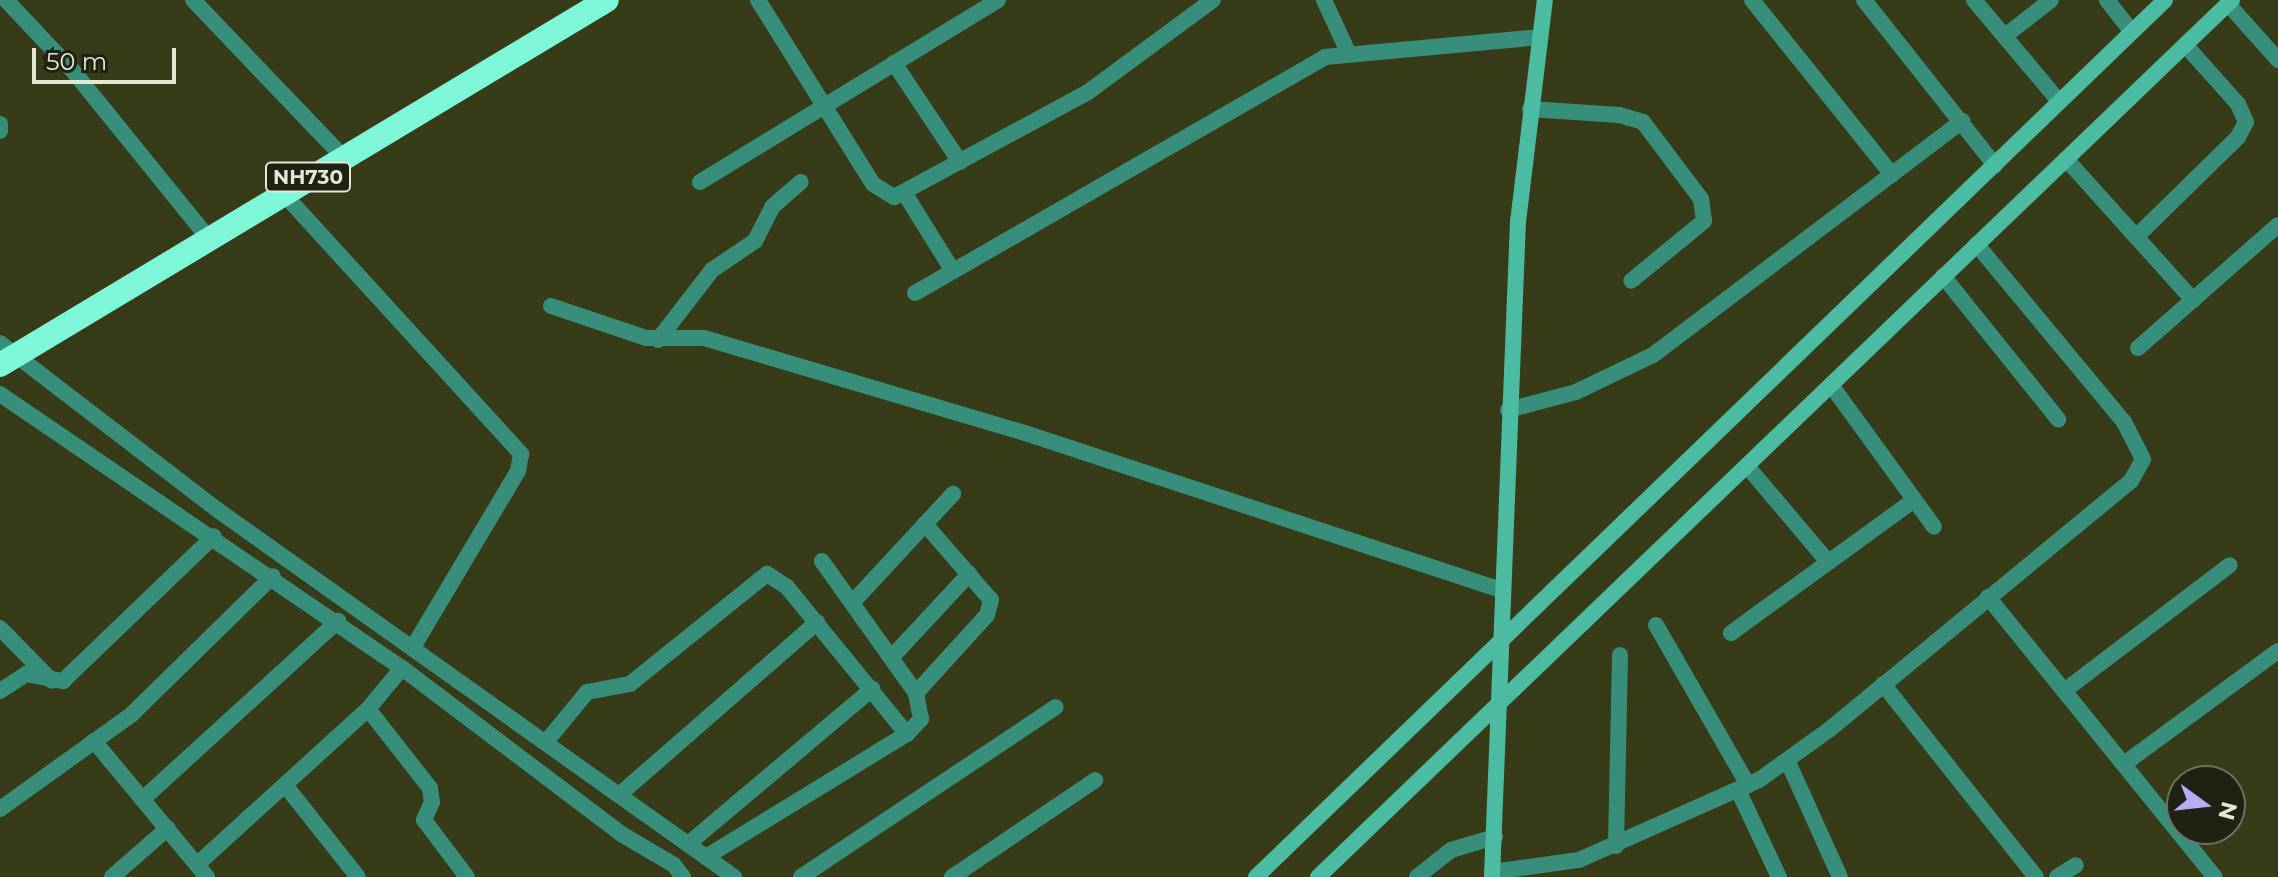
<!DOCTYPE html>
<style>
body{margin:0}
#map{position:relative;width:2278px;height:877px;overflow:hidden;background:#373b18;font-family:Montserrat,sans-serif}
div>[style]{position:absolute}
.street>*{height:16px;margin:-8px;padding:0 8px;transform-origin:8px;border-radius:8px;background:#378f7b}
.secondary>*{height:16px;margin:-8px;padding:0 8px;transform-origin:8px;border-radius:8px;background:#4bbba1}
.highway>*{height:24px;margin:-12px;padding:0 12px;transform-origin:12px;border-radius:12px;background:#7df9da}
span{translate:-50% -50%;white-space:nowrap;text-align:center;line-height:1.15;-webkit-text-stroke:8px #1f2112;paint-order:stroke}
.shield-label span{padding:2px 6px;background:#1f2112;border:2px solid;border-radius:6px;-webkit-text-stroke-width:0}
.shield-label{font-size:20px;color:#e3e7d3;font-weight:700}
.north{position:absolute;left:2166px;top:765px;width:80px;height:80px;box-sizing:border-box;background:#1f2112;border:2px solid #6d705f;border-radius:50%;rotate:105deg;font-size:22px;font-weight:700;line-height:32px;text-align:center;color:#e3e7d3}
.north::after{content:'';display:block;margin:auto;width:28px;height:36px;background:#bcaaf5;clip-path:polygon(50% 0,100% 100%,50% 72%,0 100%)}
.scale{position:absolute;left:32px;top:48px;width:144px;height:36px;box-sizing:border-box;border:4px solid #e3e7d3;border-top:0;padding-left:10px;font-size:24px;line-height:28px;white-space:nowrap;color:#e3e7d3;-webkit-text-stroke:6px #1f2112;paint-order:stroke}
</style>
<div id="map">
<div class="street">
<div style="left:6px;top:0;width:98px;rotate:46.7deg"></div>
<div style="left:73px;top:71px;width:215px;rotate:51deg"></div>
<div style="left:193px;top:0;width:217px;rotate:46.3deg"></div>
<div style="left:758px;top:0;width:217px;rotate:58deg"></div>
<div style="left:873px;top:184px;width:25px;rotate:32deg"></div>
<div style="left:894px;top:197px;width:221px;rotate:-28.4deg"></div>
<div style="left:1088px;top:92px;width:155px;rotate:-36.4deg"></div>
<div style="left:1324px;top:0;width:57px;rotate:65.2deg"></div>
<div style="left:1752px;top:0;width:224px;rotate:51.3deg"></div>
<div style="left:1864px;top:0;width:211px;rotate:51.6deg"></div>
<div style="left:1974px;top:0;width:131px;rotate:50deg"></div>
<div style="left:2107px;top:0;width:39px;rotate:52deg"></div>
<div style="left:2228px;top:4px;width:75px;rotate:48.2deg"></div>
<div style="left:2005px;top:36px;width:58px;rotate:-38deg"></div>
<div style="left:894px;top:63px;width:119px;rotate:56.3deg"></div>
<div style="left:1530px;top:109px;width:89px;rotate:3.9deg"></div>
<div style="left:1619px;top:115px;width:25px;rotate:16deg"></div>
<div style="left:1643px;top:122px;width:96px;rotate:53deg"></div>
<div style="left:1701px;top:199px;width:22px;rotate:82deg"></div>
<div style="left:1704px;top:221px;width:94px;rotate:140.6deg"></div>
<div style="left:0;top:124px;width:7px;rotate:90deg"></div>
<div style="left:2066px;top:159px;width:190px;rotate:48deg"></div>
<div style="left:700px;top:182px;width:349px;rotate:-31.4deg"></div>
<div style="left:282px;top:192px;width:355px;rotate:47.6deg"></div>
<div style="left:521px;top:454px;width:17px;rotate:100deg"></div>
<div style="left:518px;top:471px;width:205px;rotate:120.8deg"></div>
<div style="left:905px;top:194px;width:91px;rotate:58.1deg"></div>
<div style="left:2136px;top:237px;width:143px;rotate:-44.4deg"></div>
<div style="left:2238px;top:137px;width:17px;rotate:-62deg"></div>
<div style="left:2246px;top:122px;width:20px;rotate:-114deg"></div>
<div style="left:2238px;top:104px;width:79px;rotate:-131.9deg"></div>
<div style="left:1943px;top:276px;width:184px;rotate:51.2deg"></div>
<div style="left:915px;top:293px;width:473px;rotate:-29.9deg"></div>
<div style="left:1325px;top:57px;width:215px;rotate:-5.3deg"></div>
<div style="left:551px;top:306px;width:100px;rotate:18.6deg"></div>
<div style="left:646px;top:338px;width:58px"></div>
<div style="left:704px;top:338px;width:335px;rotate:16.5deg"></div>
<div style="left:1025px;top:433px;width:501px;rotate:18.25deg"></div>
<div style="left:658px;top:340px;width:88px;rotate:-52.4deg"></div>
<div style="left:712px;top:270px;width:52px;rotate:-34deg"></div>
<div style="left:755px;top:241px;width:38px;rotate:-63deg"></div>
<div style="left:772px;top:207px;width:38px;rotate:-41deg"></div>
<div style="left:0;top:343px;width:276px;rotate:37.5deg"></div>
<div style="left:219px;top:511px;width:632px;rotate:35.4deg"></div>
<div style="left:2138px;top:348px;width:186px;rotate:-41.3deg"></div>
<div style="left:1831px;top:385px;width:175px;rotate:54deg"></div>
<div style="left:0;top:394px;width:486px;rotate:34.3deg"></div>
<div style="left:402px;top:668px;width:53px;rotate:129.7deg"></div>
<div style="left:368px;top:709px;width:227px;rotate:137.7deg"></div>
<div style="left:1508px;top:410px;width:70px;rotate:-14.8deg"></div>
<div style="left:1576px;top:392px;width:85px;rotate:-25.7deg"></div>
<div style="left:1653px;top:355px;width:388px;rotate:-37.1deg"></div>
<div style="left:1747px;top:466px;width:126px;rotate:49.8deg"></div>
<div style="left:1988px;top:597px;width:360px;rotate:51deg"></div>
<div style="left:852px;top:603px;width:149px;rotate:-47.2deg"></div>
<div style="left:1656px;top:625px;width:185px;rotate:60.1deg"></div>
<div style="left:0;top:628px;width:74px;rotate:45.5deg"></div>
<div style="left:1731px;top:633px;width:226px;rotate:-36deg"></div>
<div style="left:891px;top:658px;width:115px;rotate:-47.1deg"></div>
<div style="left:402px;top:668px;width:277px;rotate:37.1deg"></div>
<div style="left:623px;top:835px;width:59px;rotate:30.5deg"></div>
<div style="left:674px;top:865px;width:15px;rotate:53deg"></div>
<div style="left:1883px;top:684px;width:246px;rotate:51.6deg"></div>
<div style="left:0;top:691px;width:31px;rotate:-33deg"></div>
<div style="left:26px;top:674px;width:38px;rotate:11deg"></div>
<div style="left:63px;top:681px;width:209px;rotate:-43.8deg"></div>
<div style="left:2064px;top:691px;width:208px;rotate:-37.2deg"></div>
<div style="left:916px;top:693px;width:105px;rotate:-47.7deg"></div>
<div style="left:987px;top:615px;width:16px;rotate:-75deg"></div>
<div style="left:991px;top:600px;width:101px;rotate:-131deg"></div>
<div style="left:368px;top:709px;width:100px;rotate:51.9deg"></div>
<div style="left:430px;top:788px;width:14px;rotate:82deg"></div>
<div style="left:432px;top:802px;width:20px;rotate:114deg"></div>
<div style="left:424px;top:820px;width:71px;rotate:53deg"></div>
<div style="left:94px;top:741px;width:177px;rotate:50.3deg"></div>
<div style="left:546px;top:742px;width:65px;rotate:-50.6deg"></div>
<div style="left:587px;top:692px;width:44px;rotate:-10.5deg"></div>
<div style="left:630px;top:684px;width:176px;rotate:-38.8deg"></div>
<div style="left:767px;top:574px;width:24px;rotate:33deg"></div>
<div style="left:787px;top:587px;width:190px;rotate:50.8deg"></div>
<div style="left:1788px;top:762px;width:126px;rotate:65.7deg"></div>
<div style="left:2124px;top:764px;width:191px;rotate:-36.3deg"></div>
<div style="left:285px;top:785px;width:117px;rotate:51.6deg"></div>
<div style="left:1738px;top:790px;width:96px;rotate:64.8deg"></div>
<div style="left:619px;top:795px;width:263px;rotate:-41.1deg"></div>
<div style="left:144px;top:798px;width:263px;rotate:-42.4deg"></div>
<div style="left:0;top:809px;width:163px;rotate:-35.7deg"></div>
<div style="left:132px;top:714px;width:197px;rotate:-44.4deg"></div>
<div style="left:688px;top:844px;width:241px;rotate:-40.1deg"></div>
<div style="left:1616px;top:846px;width:191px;rotate:-88.8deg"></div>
<div style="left:706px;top:857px;width:236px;rotate:-31.5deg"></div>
<div style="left:907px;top:734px;width:21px;rotate:-47deg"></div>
<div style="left:921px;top:719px;width:26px;rotate:-101deg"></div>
<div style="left:916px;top:693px;width:162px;rotate:-125.5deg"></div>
<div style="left:1492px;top:872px;width:88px;rotate:-7.9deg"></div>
<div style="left:1579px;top:860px;width:197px;rotate:-24deg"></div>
<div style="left:1759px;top:780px;width:87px;rotate:-35.7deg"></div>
<div style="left:1830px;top:729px;width:390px;rotate:-39.5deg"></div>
<div style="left:2131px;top:481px;width:25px;rotate:-61deg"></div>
<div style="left:2143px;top:459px;width:42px;rotate:-117.2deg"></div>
<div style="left:2124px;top:422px;width:231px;rotate:-129.7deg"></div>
<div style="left:112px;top:877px;width:74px;rotate:-41.2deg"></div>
<div style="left:801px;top:877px;width:306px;rotate:-33.7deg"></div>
<div style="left:952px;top:877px;width:173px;rotate:-34.1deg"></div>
<div style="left:1417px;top:877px;width:43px;rotate:-38.5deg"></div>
<div style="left:1451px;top:850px;width:46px;rotate:-16.5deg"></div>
<div style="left:2057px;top:877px;width:22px;rotate:-32deg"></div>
</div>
<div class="secondary">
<div style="left:1256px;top:877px;width:1263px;rotate:-43.97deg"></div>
<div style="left:1318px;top:877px;width:1267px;rotate:-43.82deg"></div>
<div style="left:1492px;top:877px;width:656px;rotate:-87.73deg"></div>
<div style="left:1518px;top:222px;width:224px;rotate:-83.1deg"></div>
</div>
<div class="highway">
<div style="left:0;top:365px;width:708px;rotate:-31.02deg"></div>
</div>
<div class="shield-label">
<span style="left:308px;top:177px">NH730</span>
</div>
<div class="north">N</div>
<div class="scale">50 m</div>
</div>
